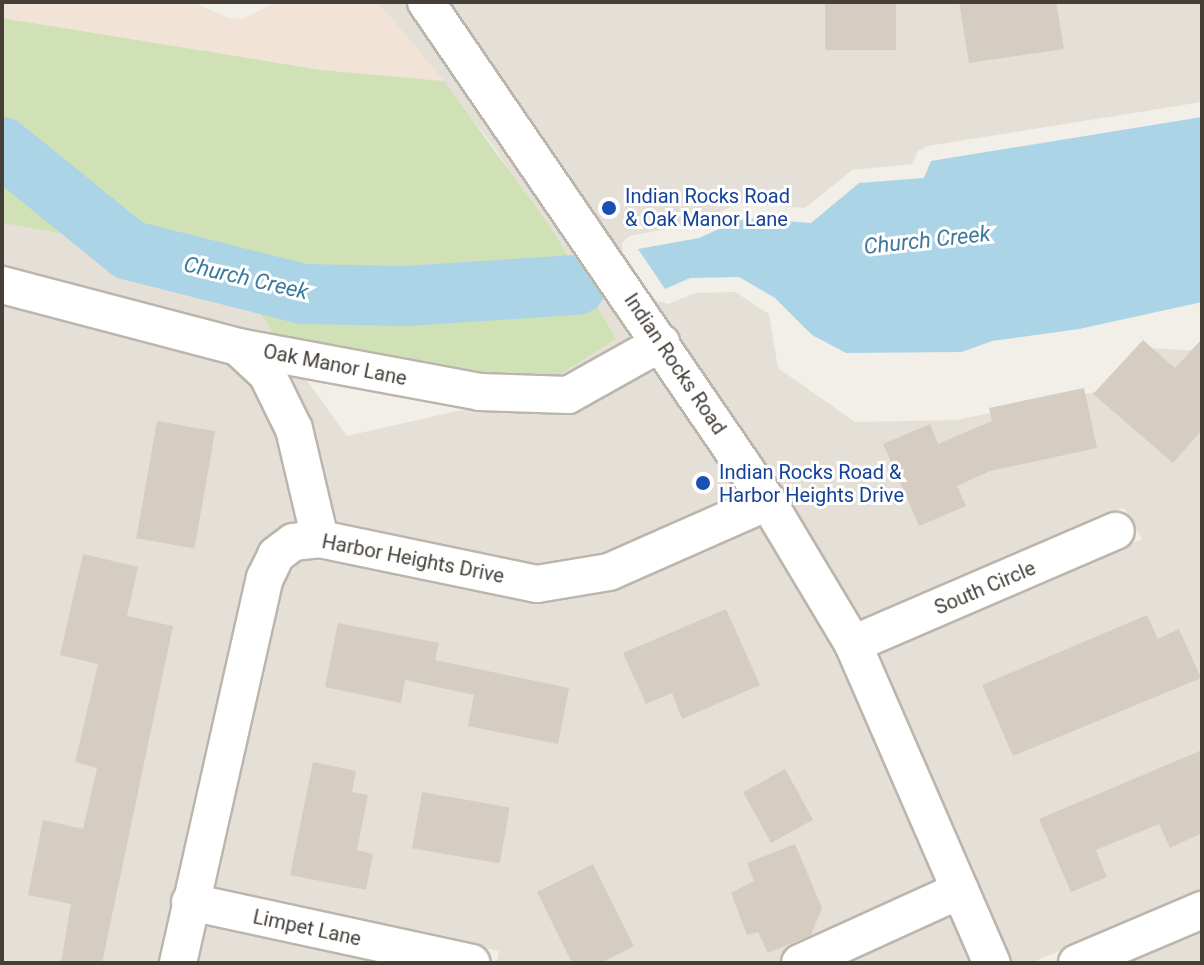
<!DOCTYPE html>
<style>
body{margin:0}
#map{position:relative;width:1204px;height:965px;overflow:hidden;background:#f2eee8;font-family:Roboto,sans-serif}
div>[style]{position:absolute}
.residential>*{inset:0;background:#e5e0d7}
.commercial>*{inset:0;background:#f1e4d6}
.green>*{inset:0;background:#d1e1b6}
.water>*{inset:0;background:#acd4e7}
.river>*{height:60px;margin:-30px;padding:0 30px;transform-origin:30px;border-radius:30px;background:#acd4e7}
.building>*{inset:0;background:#d5ccc2;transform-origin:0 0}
.roads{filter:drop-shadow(2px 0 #bcb5ac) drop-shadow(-2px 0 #bcb5ac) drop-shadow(0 2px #bcb5ac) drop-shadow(0 -2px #bcb5ac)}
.minor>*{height:36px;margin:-18px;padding:0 18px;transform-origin:18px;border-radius:18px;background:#fff}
.dots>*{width:22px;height:22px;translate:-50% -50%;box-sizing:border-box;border:4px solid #fff;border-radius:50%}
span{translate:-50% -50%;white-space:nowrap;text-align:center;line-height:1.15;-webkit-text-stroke:6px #fff;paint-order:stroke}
.transit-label{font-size:20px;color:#164399}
.left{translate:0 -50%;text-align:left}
.street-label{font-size:20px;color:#453f38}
.water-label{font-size:22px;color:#3c7a9d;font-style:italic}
.frame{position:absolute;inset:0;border:4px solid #453f38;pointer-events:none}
</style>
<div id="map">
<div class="residential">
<div style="clip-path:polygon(378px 2px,403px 2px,634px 337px,556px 377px,615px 338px,495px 148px)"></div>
<div style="clip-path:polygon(449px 2px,1202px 2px,1202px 102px,928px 146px,918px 151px,912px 164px,852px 170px,805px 208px,739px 203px,693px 224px,629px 236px,622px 243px,623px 255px)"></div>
<div style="clip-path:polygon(2px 223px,118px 244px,239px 284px,276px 337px,2px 267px)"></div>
<div style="clip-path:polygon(735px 292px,769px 314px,778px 368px,855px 422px,956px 420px,1095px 392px,1150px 348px,1202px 351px,1202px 890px,1031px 963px,1013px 963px,877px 654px,1142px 539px,1124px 508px,861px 621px,776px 479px,654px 300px,668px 304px,695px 293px)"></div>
<div style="clip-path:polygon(2px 303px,305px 378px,347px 436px,470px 408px,568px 413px,655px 367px,740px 495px,602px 555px,536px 566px,337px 525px,335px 520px,280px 529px,258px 547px,246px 574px,158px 963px,2px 963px)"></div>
<div style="clip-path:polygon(760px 525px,835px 651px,972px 963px,497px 963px,499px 951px,213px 890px,283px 584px,301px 559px,618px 588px)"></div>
<div style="clip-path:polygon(205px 924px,388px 963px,198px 963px)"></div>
<div style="clip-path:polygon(1202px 929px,1202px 963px,1122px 963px)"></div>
</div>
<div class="commercial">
<div style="clip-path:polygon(2px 2px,193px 2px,228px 18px,243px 19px,277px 2px,378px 2px,444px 81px,322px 70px,2px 18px)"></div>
</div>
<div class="green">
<div style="clip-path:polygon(2px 18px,322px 70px,444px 81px,553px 231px,616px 339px,556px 377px,481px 375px,276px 337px,239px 284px,118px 244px,2px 223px)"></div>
</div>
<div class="water">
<div style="clip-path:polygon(1202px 117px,1202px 302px,1079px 329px,992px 341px,962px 352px,846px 353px,812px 335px,775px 298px,739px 277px,690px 278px,665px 289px,638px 249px,699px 238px,743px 218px,811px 223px,859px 183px,924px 178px,931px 161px)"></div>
</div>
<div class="river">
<div style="left:2px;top:147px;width:164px;rotate:39deg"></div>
<div style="left:129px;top:250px;width:179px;rotate:14.2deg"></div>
<div style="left:303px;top:294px;width:102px;rotate:1.1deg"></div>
<div style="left:405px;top:296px;width:172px;rotate:-3.7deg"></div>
</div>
<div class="building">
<div style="left:825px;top:2px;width:71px;height:48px"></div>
<div style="clip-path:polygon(959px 2px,1056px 2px,1064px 49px,969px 63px)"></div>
<div style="clip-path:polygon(1202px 339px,1202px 430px,1173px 463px,1093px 394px,1143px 340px,1175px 368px)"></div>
<div style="clip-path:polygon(1084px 388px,1097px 448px,990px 471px,957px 486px,966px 506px,919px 526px,883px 444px,930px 424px,938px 444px,992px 421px,989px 408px)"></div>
<div style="left:157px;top:421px;width:59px;height:119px;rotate:10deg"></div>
<div style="clip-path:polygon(83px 554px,138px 567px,127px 616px,173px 626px,102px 963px,61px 963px,71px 904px,28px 895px,43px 820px,83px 829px,97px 768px,75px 762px,98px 664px,60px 655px)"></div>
<div style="clip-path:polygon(726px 609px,760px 685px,682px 719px,672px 693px,646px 704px,623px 653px)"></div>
<div style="clip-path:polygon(1147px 615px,1158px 639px,1179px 629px,1201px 678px,1013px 756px,982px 685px)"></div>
<div style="clip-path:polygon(338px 623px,439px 643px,435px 660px,569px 688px,558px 744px,468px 726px,474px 695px,405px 680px,401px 703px,325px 687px)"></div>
<div style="clip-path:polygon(1202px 750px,1202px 833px,1170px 848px,1159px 824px,1096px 850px,1107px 877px,1071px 892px,1039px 819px)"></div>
<div style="clip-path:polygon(313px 762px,356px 771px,352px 792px,368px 795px,357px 850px,373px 854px,366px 890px,290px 875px)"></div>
<div style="left:785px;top:769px;width:58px;height:48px;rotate:61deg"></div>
<div style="left:422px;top:792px;width:89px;height:57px;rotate:10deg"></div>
<div style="clip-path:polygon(795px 844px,822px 908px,811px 935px,768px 953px,758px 932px,747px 935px,731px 893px,754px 881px,747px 863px)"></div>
<div style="clip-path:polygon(593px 864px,634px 946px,601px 963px,572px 963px,537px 892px)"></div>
</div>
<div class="roads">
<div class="minor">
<div style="left:426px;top:2px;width:606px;rotate:55.63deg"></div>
<div style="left:768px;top:502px;width:165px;rotate:59.1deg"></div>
<div style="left:853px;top:644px;width:348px;rotate:66.5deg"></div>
<div style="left:2px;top:285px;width:244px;rotate:14.7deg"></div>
<div style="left:238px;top:347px;width:246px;rotate:10.5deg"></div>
<div style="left:480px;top:392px;width:88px;rotate:2deg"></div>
<div style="left:568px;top:395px;width:107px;rotate:-29.2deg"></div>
<div style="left:238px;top:347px;width:40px;rotate:43deg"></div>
<div style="left:267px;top:374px;width:61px;rotate:63.9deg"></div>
<div style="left:294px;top:429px;width:113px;rotate:76.7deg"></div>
<div style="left:853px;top:644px;width:286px;rotate:-23.3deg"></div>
<div style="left:190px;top:902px;width:288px;rotate:12.2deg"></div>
<div style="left:178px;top:963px;width:395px;rotate:-77.3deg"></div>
<div style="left:265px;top:578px;width:25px;rotate:-64deg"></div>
<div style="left:276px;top:555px;width:21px;rotate:-37deg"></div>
<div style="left:293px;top:542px;width:27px;rotate:-6deg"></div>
<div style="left:320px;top:539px;width:222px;rotate:11.7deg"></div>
<div style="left:537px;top:584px;width:73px;rotate:-9.5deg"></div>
<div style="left:609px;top:572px;width:174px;rotate:-23.8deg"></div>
<div style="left:800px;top:963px;width:176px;rotate:-24.5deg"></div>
<div style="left:1077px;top:963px;width:136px;rotate:-23deg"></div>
</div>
</div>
<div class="dots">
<div style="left:609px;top:208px;background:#1a4fb4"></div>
<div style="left:703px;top:483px;background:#1a4fb4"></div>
</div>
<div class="transit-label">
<span class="left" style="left:625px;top:208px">Indian Rocks Road<br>&amp; Oak Manor Lane</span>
<span class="left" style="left:719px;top:484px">Indian Rocks Road &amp;<br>Harbor Heights Drive</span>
</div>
<div class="street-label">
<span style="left:675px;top:364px;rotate:56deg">Indian Rocks Road</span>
<span style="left:335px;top:365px;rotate:11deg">Oak Manor Lane</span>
<span style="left:413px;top:559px;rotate:11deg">Harbor Heights Drive</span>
<span style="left:985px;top:588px;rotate:-23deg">South Circle</span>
<span style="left:307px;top:928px;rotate:12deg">Limpet Lane</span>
</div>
<div class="water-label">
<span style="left:927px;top:240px;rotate:-6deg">Church Creek</span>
<span style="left:246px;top:278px;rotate:13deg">Church Creek</span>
</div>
<div class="frame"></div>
</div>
